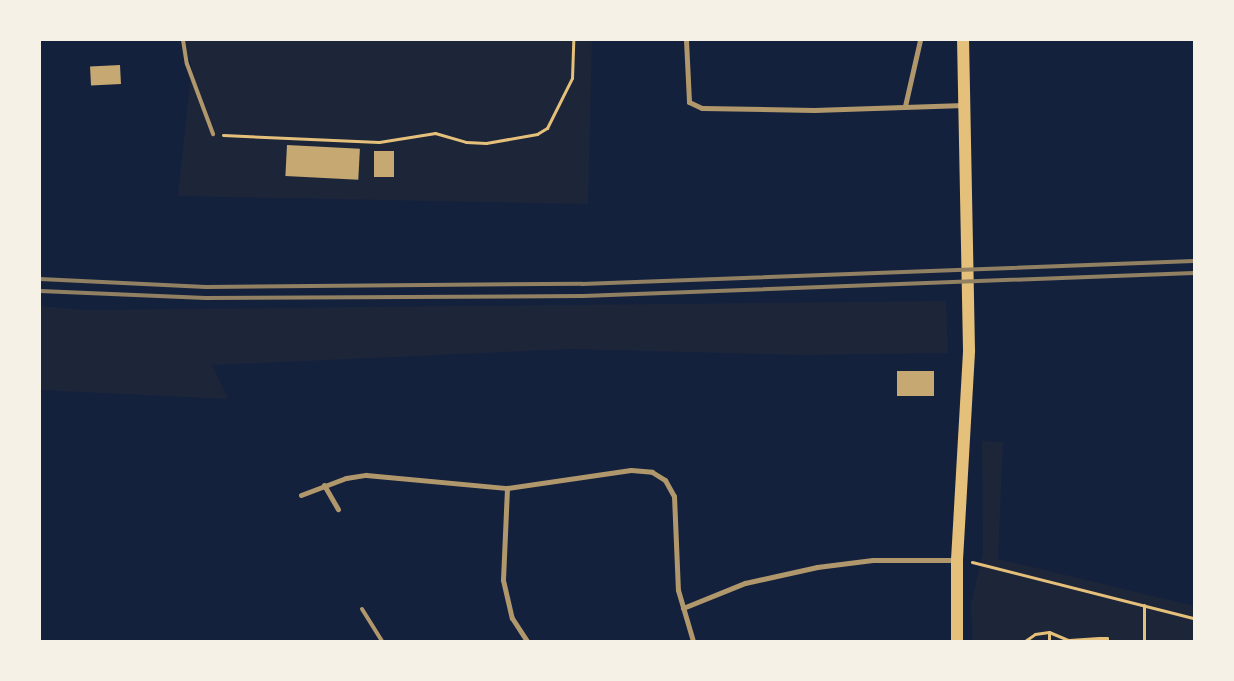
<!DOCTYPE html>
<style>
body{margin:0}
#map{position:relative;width:1234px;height:681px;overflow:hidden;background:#14213d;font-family:"Golos Text",sans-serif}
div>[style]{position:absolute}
.green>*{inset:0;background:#1d2539}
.building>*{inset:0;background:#c6a872;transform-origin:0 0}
.path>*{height:3px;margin:-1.5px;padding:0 1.5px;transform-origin:1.5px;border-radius:1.5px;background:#e5c07b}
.service>*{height:4px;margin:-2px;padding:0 2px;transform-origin:2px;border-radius:2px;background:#b1986c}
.minor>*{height:5px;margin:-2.5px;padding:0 2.5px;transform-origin:2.5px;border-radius:2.5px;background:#b1986c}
.primary>*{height:12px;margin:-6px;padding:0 6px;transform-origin:6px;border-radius:6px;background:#e5c07b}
.rail>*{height:4px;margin:-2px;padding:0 2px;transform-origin:2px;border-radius:2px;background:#918062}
span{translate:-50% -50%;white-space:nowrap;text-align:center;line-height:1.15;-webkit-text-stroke:5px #f6f1e7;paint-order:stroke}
.frame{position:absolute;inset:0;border:41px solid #f6f1e7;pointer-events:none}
</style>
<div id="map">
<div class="green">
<div style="clip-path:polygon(183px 40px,592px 40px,588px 204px,178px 196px,192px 66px)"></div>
<div style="clip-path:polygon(946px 301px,948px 353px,803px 355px,571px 349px,212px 365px,228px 399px,40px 390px,40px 306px,81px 310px)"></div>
<div style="clip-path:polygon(982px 441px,1003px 442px,998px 559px,1194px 606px,1194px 641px,973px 641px,971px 605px,983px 552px)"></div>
</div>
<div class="building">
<div style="left:120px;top:65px;width:19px;height:30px;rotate:87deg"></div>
<div style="left:287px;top:145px;width:73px;height:31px;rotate:3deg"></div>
<div style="left:374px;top:151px;width:20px;height:26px"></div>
<div style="left:934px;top:371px;width:25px;height:37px;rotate:90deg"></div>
</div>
<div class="path">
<div style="left:223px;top:135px;width:156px;rotate:2.6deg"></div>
<div style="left:379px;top:142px;width:57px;rotate:-9.1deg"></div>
<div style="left:435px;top:133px;width:32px;rotate:16deg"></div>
<div style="left:466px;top:142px;width:20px;rotate:3deg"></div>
<div style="left:486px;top:143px;width:52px;rotate:-10deg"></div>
<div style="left:537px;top:134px;width:12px;rotate:-31deg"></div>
<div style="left:547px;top:128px;width:56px;rotate:-63.4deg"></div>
<div style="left:572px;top:78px;width:38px;rotate:-88deg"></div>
<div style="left:972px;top:562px;width:229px;rotate:14.2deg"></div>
<div style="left:1144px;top:605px;width:36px;rotate:90deg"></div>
<div style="left:1069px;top:640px;width:30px;rotate:-4deg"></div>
<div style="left:1099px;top:638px;width:8px"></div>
<div style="left:1107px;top:638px;width:3px;rotate:90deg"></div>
<div style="left:1007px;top:641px;width:8px"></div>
<div style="left:1025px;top:641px;width:12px;rotate:-35deg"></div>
<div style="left:1035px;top:634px;width:14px;rotate:-8deg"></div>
<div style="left:1049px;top:632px;width:23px;rotate:23deg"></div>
<div style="left:1049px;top:641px;width:9px;rotate:-90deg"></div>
</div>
<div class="service">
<div style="left:183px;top:40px;width:24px;rotate:81deg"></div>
<div style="left:187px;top:64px;width:75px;rotate:69.6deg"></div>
<div style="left:362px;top:609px;width:38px;rotate:58deg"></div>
</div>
<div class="minor">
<div style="left:686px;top:40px;width:62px;rotate:87.2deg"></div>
<div style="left:689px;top:102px;width:14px;rotate:25deg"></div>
<div style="left:702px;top:108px;width:112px;rotate:1deg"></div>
<div style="left:814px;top:110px;width:150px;rotate:-1.9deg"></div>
<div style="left:905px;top:106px;width:68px;rotate:-77.2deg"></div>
<div style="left:324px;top:485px;width:28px;rotate:60deg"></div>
<div style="left:507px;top:488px;width:92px;rotate:92.5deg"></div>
<div style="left:503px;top:580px;width:39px;rotate:77deg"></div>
<div style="left:512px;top:618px;width:27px;rotate:57deg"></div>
<div style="left:301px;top:495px;width:48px;rotate:-20.7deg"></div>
<div style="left:346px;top:478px;width:20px;rotate:-9deg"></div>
<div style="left:366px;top:475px;width:142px;rotate:5.3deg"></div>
<div style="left:507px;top:488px;width:125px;rotate:-8.3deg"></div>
<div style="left:631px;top:470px;width:21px;rotate:5deg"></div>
<div style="left:652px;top:472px;width:15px;rotate:32deg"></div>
<div style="left:665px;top:480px;width:18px;rotate:61deg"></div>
<div style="left:674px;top:496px;width:94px;rotate:87.6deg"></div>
<div style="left:678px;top:590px;width:53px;rotate:73.6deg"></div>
<div style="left:683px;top:608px;width:67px;rotate:-22deg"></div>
<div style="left:745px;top:583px;width:74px;rotate:-12.5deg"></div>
<div style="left:817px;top:567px;width:56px;rotate:-7.1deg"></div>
<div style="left:873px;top:560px;width:83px"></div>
</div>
<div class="primary">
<div style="left:957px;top:641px;width:81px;rotate:-90deg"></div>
<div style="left:957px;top:560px;width:210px;rotate:-86.7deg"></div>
<div style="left:969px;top:350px;width:310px;rotate:-91.1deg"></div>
</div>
<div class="rail">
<div style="left:40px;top:279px;width:166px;rotate:2.8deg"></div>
<div style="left:206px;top:287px;width:376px;rotate:-0.5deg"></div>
<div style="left:582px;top:284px;width:612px;rotate:-2.15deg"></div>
<div style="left:40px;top:291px;width:166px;rotate:2.4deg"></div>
<div style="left:206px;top:298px;width:377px;rotate:-0.3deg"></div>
<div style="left:583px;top:296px;width:611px;rotate:-2.16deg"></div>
</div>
<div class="frame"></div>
</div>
